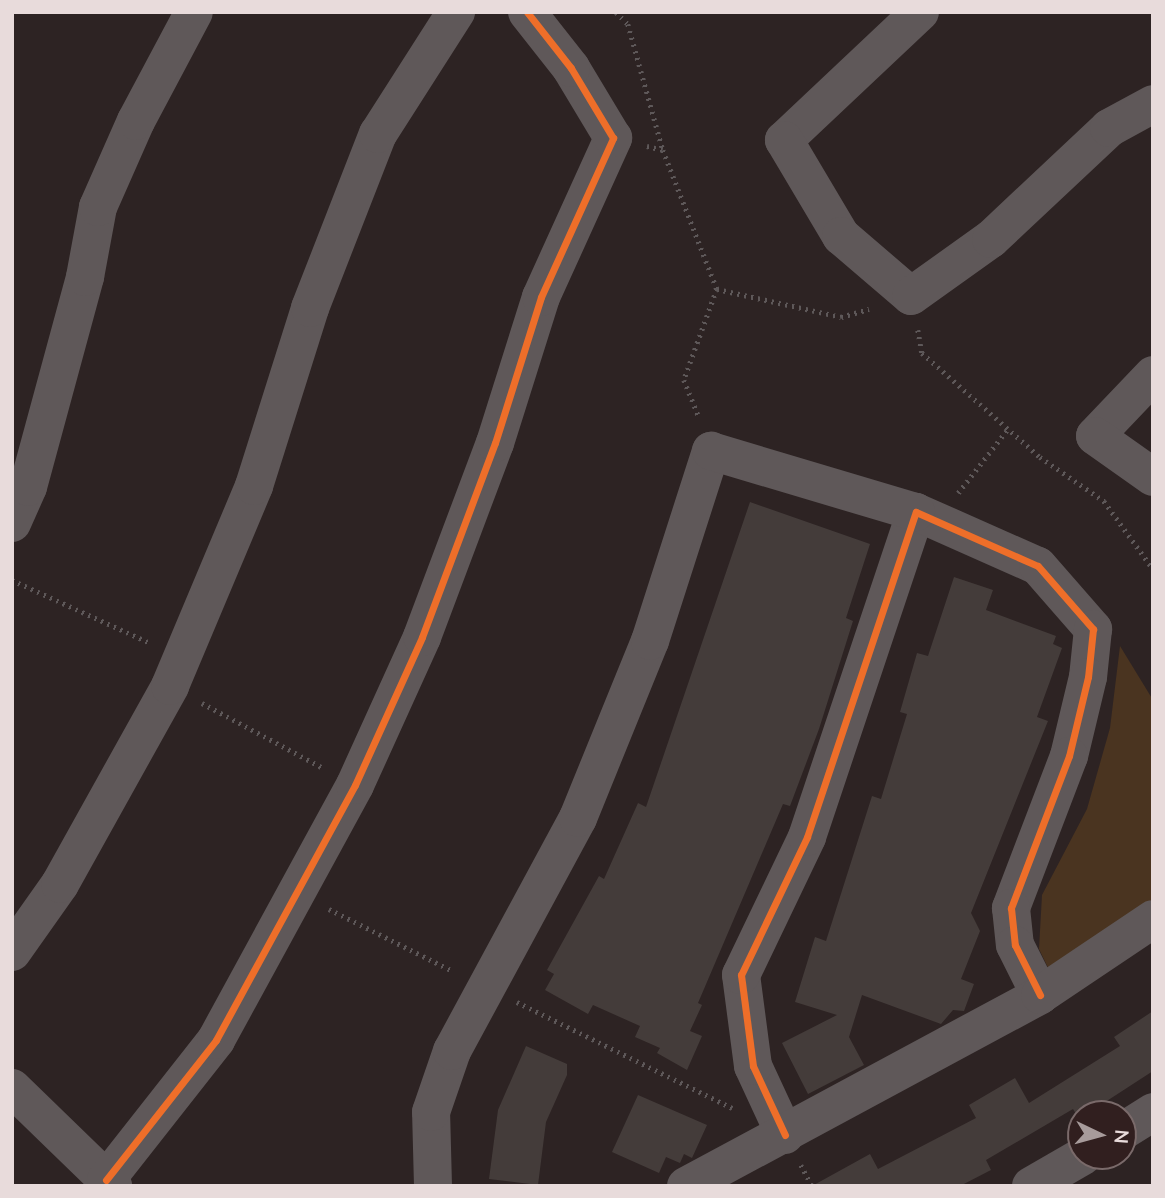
<!DOCTYPE html>
<style>
body{margin:0}
#map{position:relative;width:1165px;height:1198px;overflow:hidden;background:#2d2323;font-family:"Nunito Sans",sans-serif}
div>[style]{position:absolute}
.green>*{inset:0;background:#4a3420}
.building>*{inset:0;background:#443c3a}
.path>*{height:4.5px;margin-top:-2.25px;transform-origin:0;background:repeating-linear-gradient(90deg,#5e5859 0 2px,transparent 0 7px)}
.minor>*{height:38px;margin:-19px;padding:0 19px;transform-origin:19px;border-radius:19px;background:#5f5859}
.tertiary>*{height:38px;margin:-19px;padding:0 19px;transform-origin:19px;border-radius:19px;background:#5f5859}
.cycleway>*{height:7px;margin:-3.5px;padding:0 3.5px;transform-origin:3.5px;border-radius:3.5px;background:#ee6e29}
span{translate:-50% -50%;white-space:nowrap;text-align:center;line-height:1.15;-webkit-text-stroke:6px #311f1f;paint-order:stroke}
.frame{position:absolute;inset:0;border:14px solid #e8dbdb;pointer-events:none}
.north{position:absolute;left:1067px;top:1100px;width:70px;height:70px;box-sizing:border-box;background:#311f1f;border:2px solid #7a6a6a;border-radius:50%;rotate:95deg;font-size:19px;font-weight:700;line-height:28px;text-align:center;color:#e8dbdb}
.north::after{content:'';display:block;margin:auto;width:24px;height:32px;background:#a79b9b;clip-path:polygon(50% 0,100% 100%,50% 72%,0 100%)}
</style>
<div id="map">
<div class="green">
<div style="clip-path:polygon(1120px 646px,1153px 700px,1153px 911px,1054px 980px,1039px 949px,1042px 895px,1087px 809px,1110px 728px)"></div>
</div>
<div class="building">
<div style="clip-path:polygon(750px 502px,870px 544px,846px 618px,853px 621px,819px 729px,790px 806px,783px 804px,698px 1003px,702px 1005px,690px 1031px,702px 1036px,687px 1070px,657px 1053px,660px 1048px,635px 1037px,640px 1026px,593px 1005px,588px 1014px,545px 990px,554px 974px,547px 970px,599px 876px,604px 879px,638px 803px,646px 807px)"></div>
<div style="clip-path:polygon(954px 577px,993px 590px,986px 610px,1056px 636px,1053px 644px,1062px 648px,1037px 717px,1048px 721px,971px 913px,980px 931px,961px 979px,974px 984px,964px 1011px,953px 1010px,941px 1024px,862px 995px,849px 1037px,864px 1065px,808px 1094px,782px 1043px,837px 1015px,795px 1002px,815px 937px,826px 941px,872px 796px,881px 799px,907px 714px,900px 712px,917px 653px,928px 656px)"></div>
<div style="clip-path:polygon(1153px 1011px,1153px 1071px,1079px 1119px,1073px 1109px,986px 1160px,991px 1170px,960px 1186px,812px 1186px,870px 1154px,878px 1169px,976px 1118px,969px 1105px,1015px 1078px,1029px 1103px,1120px 1046px,1114px 1037px)"></div>
<div style="clip-path:polygon(526px 1046px,567px 1064px,567px 1075px,546px 1122px,538px 1185px,489px 1179px,498px 1110px)"></div>
<div style="clip-path:polygon(638px 1095px,707px 1125px,692px 1158px,684px 1154px,680px 1163px,666px 1157px,659px 1173px,612px 1152px)"></div>
</div>
<div class="path">
<div style="left:616px;top:12px;width:17px;rotate:45deg"></div>
<div style="left:628px;top:24px;width:131px;rotate:74.5deg"></div>
<div style="left:663px;top:150px;width:149px;rotate:68.8deg"></div>
<div style="left:717px;top:289px;width:97px;rotate:109.9deg"></div>
<div style="left:684px;top:380px;width:40px;rotate:68deg"></div>
<div style="left:647px;top:146px;width:16px;rotate:14deg"></div>
<div style="left:717px;top:289px;width:127px;rotate:12.7deg"></div>
<div style="left:841px;top:317px;width:29px;rotate:-16deg"></div>
<div style="left:918px;top:330px;width:23px;rotate:80deg"></div>
<div style="left:922px;top:353px;width:157px;rotate:41.4deg"></div>
<div style="left:1040px;top:457px;width:78px;rotate:34.5deg"></div>
<div style="left:1104px;top:501px;width:84px;rotate:54.2deg"></div>
<div style="left:958px;top:493px;width:80px;rotate:-52.1deg"></div>
<div style="left:12px;top:580px;width:152px;rotate:24.5deg"></div>
<div style="left:202px;top:703px;width:137px;rotate:28.2deg"></div>
<div style="left:329px;top:909px;width:139px;rotate:26.6deg"></div>
<div style="left:517px;top:1002px;width:240px;rotate:26.2deg"></div>
<div style="left:801px;top:1165px;width:24px;rotate:62deg"></div>
</div>
<div class="minor">
<div style="left:920px;top:12px;width:187px;rotate:136.7deg"></div>
<div style="left:784px;top:140px;width:112px;rotate:59.3deg"></div>
<div style="left:841px;top:236px;width:92px;rotate:40.6deg"></div>
<div style="left:911px;top:296px;width:98px;rotate:-35.5deg"></div>
<div style="left:991px;top:239px;width:162px;rotate:-43.2deg"></div>
<div style="left:1109px;top:128px;width:50px;rotate:-28.6deg"></div>
<div style="left:1153px;top:375px;width:84px;rotate:133.6deg"></div>
<div style="left:1095px;top:436px;width:71px;rotate:35.3deg"></div>
<div style="left:12px;top:523px;width:39px;rotate:-66deg"></div>
<div style="left:28px;top:487px;width:218px;rotate:-74.8deg"></div>
<div style="left:85px;top:277px;width:71px;rotate:-79.5deg"></div>
<div style="left:98px;top:207px;width:94px;rotate:-66.2deg"></div>
<div style="left:136px;top:121px;width:123px;rotate:-62deg"></div>
<div style="left:12px;top:952px;width:83px;rotate:-54.8deg"></div>
<div style="left:60px;top:884px;width:227px;rotate:-60.9deg"></div>
<div style="left:170px;top:686px;width:217px;rotate:-67.2deg"></div>
<div style="left:254px;top:486px;width:187px;rotate:-72.5deg"></div>
<div style="left:310px;top:308px;width:187px;rotate:-68.7deg"></div>
<div style="left:378px;top:134px;width:145px;rotate:-57.4deg"></div>
<div style="left:12px;top:1088px;width:141px;rotate:44.1deg"></div>
<div style="left:785px;top:1135px;width:76px;rotate:-114.9deg"></div>
<div style="left:753px;top:1066px;width:92px;rotate:-97.5deg"></div>
<div style="left:741px;top:975px;width:153px;rotate:-64.4deg"></div>
<div style="left:807px;top:837px;width:343px;rotate:-71.5deg"></div>
<div style="left:916px;top:512px;width:133px;rotate:23.9deg"></div>
<div style="left:1038px;top:566px;width:84px;rotate:48.9deg"></div>
<div style="left:1093px;top:629px;width:48px;rotate:95.9deg"></div>
<div style="left:1088px;top:677px;width:81px;rotate:103.5deg"></div>
<div style="left:1069px;top:756px;width:163px;rotate:110.9deg"></div>
<div style="left:1011px;top:908px;width:37px;rotate:84deg"></div>
<div style="left:1015px;top:945px;width:56px;rotate:63.4deg"></div>
<div style="left:106px;top:1180px;width:178px;rotate:-51.8deg"></div>
<div style="left:216px;top:1040px;width:290px;rotate:-61.4deg"></div>
<div style="left:355px;top:785px;width:162px;rotate:-65.6deg"></div>
<div style="left:422px;top:637px;width:207px;rotate:-69.4deg"></div>
<div style="left:495px;top:443px;width:153px;rotate:-72.5deg"></div>
<div style="left:541px;top:297px;width:175px;rotate:-65.6deg"></div>
<div style="left:613px;top:138px;width:82px;rotate:-121deg"></div>
<div style="left:571px;top:68px;width:71px;rotate:-128.2deg"></div>
<div style="left:433px;top:1186px;width:74px;rotate:-91.5deg"></div>
<div style="left:431px;top:1112px;width:65px;rotate:-71deg"></div>
<div style="left:452px;top:1051px;width:265px;rotate:-61.6deg"></div>
<div style="left:578px;top:818px;width:191px;rotate:-67.9deg"></div>
<div style="left:650px;top:641px;width:200px;rotate:-72.2deg"></div>
<div style="left:711px;top:451px;width:214px;rotate:16.6deg"></div>
<div style="left:686px;top:1186px;width:402px;rotate:-28.3deg"></div>
<div style="left:1040px;top:995px;width:136px;rotate:-33.9deg"></div>
</div>
<div class="tertiary">
<div style="left:1123px;top:1131px;width:36px;rotate:-32deg"></div>
<div style="left:1031px;top:1186px;width:60px;rotate:-30deg"></div>
</div>
<div class="cycleway">
<div style="left:785px;top:1135px;width:76px;rotate:-114.9deg"></div>
<div style="left:753px;top:1066px;width:92px;rotate:-97.5deg"></div>
<div style="left:741px;top:975px;width:153px;rotate:-64.4deg"></div>
<div style="left:807px;top:837px;width:343px;rotate:-71.5deg"></div>
<div style="left:916px;top:512px;width:133px;rotate:23.9deg"></div>
<div style="left:1038px;top:566px;width:84px;rotate:48.9deg"></div>
<div style="left:1093px;top:629px;width:48px;rotate:95.9deg"></div>
<div style="left:1088px;top:677px;width:81px;rotate:103.5deg"></div>
<div style="left:1069px;top:756px;width:163px;rotate:110.9deg"></div>
<div style="left:1011px;top:908px;width:37px;rotate:84deg"></div>
<div style="left:1015px;top:945px;width:56px;rotate:63.4deg"></div>
<div style="left:106px;top:1180px;width:178px;rotate:-51.8deg"></div>
<div style="left:216px;top:1040px;width:290px;rotate:-61.4deg"></div>
<div style="left:355px;top:785px;width:162px;rotate:-65.6deg"></div>
<div style="left:422px;top:637px;width:207px;rotate:-69.4deg"></div>
<div style="left:495px;top:443px;width:153px;rotate:-72.5deg"></div>
<div style="left:541px;top:297px;width:175px;rotate:-65.6deg"></div>
<div style="left:613px;top:138px;width:82px;rotate:-121deg"></div>
<div style="left:571px;top:68px;width:71px;rotate:-128.2deg"></div>
</div>
<div class="frame"></div>
<div class="north">N</div>
</div>
